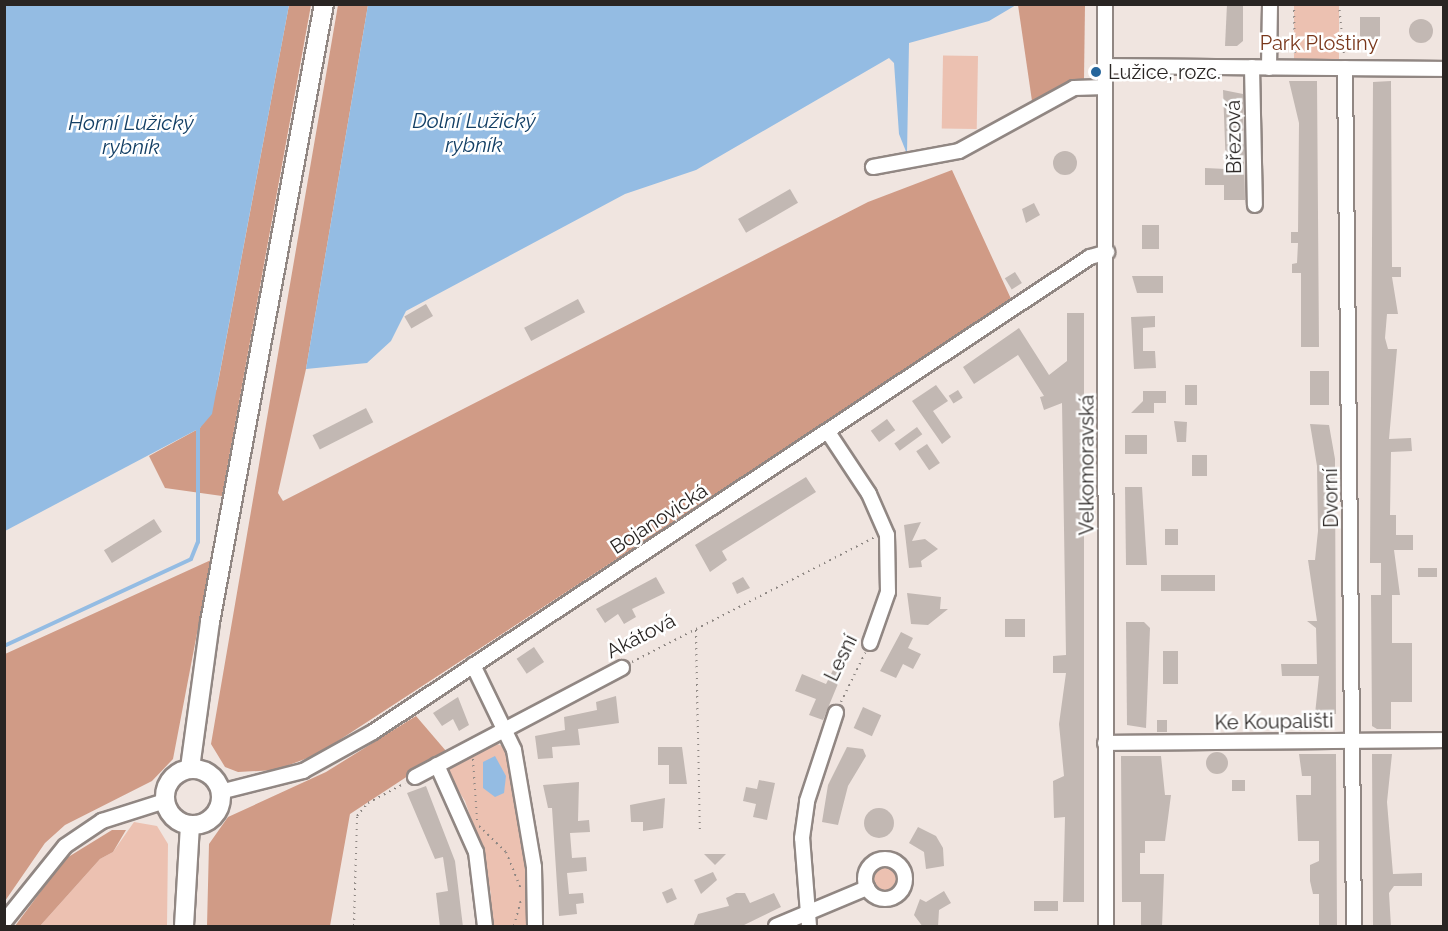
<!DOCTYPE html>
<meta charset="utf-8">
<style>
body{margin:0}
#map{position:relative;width:1448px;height:931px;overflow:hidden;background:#f0e5e0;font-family:Raleway,sans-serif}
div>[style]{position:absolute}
.green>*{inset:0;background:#ecc1b1;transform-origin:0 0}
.round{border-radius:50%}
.forest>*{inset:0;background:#d09b86}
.water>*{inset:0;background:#94bce3}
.stream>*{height:4px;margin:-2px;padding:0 2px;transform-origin:2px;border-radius:2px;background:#94bce3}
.building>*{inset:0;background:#c2b8b3;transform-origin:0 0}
.path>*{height:2px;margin-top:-1px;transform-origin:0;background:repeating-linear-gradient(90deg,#8d8682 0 1.5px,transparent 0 6px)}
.roads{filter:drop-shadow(2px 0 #918783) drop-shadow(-2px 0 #918783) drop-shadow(0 2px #918783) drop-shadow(0 -2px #918783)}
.minor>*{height:14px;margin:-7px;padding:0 7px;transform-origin:7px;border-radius:7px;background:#fff}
.minor>.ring{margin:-7px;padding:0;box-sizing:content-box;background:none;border:14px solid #fff;border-radius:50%}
.major>*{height:18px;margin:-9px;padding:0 9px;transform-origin:9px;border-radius:9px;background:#fff}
.major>.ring{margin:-9px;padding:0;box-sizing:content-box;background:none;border:18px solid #fff;border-radius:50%}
.dots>*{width:16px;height:16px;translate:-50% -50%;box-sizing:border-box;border:3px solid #fff;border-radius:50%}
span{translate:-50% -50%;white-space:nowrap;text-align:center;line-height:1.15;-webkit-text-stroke:5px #fff;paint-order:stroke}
.park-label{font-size:20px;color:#79371b}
.poi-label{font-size:20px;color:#292523}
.left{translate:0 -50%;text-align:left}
.street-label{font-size:20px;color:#292523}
.water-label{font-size:21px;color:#133f65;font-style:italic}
.frame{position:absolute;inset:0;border:6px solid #292523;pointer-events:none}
</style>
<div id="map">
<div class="green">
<div style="left:1294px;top:5px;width:45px;height:63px"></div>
<div style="left:978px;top:56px;width:73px;height:35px;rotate:91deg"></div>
<div style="clip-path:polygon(491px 742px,509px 748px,529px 859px,529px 926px,488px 926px,491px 895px,484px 857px,465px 801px,446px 772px)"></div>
<div style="clip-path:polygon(134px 822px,157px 826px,168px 844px,167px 926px,40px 926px,100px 859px,113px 852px)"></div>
<div class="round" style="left:868px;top:862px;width:34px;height:34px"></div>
</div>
<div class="forest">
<div style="clip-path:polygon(289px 5px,311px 5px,222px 496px,165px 488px,149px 456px,200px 428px,217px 388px)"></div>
<div style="clip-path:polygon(338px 5px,368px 5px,306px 369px,278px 493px,283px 501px,868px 202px,952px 170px,1012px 301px,318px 754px,276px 770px,238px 772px,225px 767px,211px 744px)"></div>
<div style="clip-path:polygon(1018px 5px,1085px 5px,1084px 79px,1032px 101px)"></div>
<div style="clip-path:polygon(211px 560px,173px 759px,152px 781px,65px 825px,45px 843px,5px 901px,5px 654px)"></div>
<div style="clip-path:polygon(416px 716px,446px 751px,350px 814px,330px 926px,207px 926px,209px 844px,228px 817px,326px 772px)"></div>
<div style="clip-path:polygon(112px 830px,126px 830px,113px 852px,100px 859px,40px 926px,15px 926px,65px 859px)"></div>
</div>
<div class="water">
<div style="clip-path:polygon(5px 4px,289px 5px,212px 414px,200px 428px,5px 531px)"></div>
<div style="clip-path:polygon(368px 5px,1016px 5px,989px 21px,909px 43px,907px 154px,899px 134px,894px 63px,889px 58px,696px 170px,625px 194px,406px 311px,391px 341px,367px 363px,306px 369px)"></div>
<div style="clip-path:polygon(495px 756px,506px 776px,504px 793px,495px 797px,483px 788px,483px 762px)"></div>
</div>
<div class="stream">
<div style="left:4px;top:646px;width:206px;rotate:-24.9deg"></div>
<div style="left:191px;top:559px;width:18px;rotate:-68deg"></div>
<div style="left:198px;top:542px;width:117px;rotate:-90deg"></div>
</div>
<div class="building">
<div style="clip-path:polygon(1227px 4px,1243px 4px,1243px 41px,1237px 46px,1225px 46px)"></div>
<div style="left:1360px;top:17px;width:20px;height:22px"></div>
<div class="round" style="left:1409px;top:19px;width:24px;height:24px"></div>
<div style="clip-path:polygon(1289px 81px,1317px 81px,1319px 347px,1301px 347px,1301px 273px,1292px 273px,1292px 264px,1297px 263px,1298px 243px,1291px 243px,1291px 232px,1298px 232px,1299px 123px)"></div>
<div style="clip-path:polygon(1391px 81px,1392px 267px,1401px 267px,1401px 277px,1392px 277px,1398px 314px,1387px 314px,1385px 338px,1388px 349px,1397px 349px,1389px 439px,1411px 438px,1412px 451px,1391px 452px,1390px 515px,1396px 515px,1396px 535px,1413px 535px,1413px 550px,1394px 550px,1400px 595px,1392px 595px,1392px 643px,1412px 643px,1412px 702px,1391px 702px,1391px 729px,1377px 729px,1372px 726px,1371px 595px,1381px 595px,1381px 563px,1370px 563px,1373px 82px)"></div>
<div style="clip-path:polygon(1223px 90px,1243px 94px,1245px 200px,1224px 200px,1224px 185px,1205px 185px,1205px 168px,1226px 169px)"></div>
<div class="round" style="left:1053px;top:151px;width:24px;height:24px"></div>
<div style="left:790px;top:189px;width:16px;height:60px;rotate:60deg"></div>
<div style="clip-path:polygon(1034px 203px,1040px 215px,1026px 223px,1022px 209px)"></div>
<div style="left:1142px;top:225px;width:17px;height:24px"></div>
<div style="left:1015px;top:272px;width:13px;height:12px;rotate:58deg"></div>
<div style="clip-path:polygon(1132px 276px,1163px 276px,1163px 293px,1137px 293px)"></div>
<div style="left:578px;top:299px;width:15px;height:61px;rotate:62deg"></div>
<div style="left:426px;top:304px;width:14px;height:25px;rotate:60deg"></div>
<div style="clip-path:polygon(1067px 313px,1084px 313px,1084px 902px,1063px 902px,1065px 817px,1054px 818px,1053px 781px,1064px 776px,1059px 724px,1066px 673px,1053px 673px,1053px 656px,1066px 655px,1062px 403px,1044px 410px,1040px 397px,1044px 396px,1018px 355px,974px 384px,963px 367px,1019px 328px,1049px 375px,1067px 361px)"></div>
<div style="clip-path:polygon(1155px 316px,1155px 327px,1143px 328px,1143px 351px,1155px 351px,1156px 368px,1134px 369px,1131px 317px)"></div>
<div style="left:1310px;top:371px;width:19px;height:34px"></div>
<div style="clip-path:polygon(936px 385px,948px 401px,933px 411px,951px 437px,942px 444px,912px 401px)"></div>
<div style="left:1197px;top:385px;width:20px;height:12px;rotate:90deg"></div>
<div style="left:958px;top:390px;width:9px;height:11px;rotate:58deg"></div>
<div style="clip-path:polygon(1143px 391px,1166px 391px,1166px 403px,1154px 403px,1154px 413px,1131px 413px,1143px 401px)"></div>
<div style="left:366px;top:408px;width:16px;height:60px;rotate:63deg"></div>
<div style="left:887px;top:419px;width:14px;height:20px;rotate:54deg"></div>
<div style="clip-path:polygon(1174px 421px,1187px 422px,1186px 442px,1177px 442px)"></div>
<div style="clip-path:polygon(1310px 424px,1329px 425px,1335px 459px,1336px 714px,1315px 714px,1319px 676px,1282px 676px,1281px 664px,1317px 664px,1316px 628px,1307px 621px,1317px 621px,1308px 560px,1315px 560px,1318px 531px,1317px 466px)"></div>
<div style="left:917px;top:427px;width:9px;height:28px;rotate:54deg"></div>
<div style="left:1147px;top:435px;width:19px;height:22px;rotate:90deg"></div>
<div style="left:927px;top:444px;width:23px;height:13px;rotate:56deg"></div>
<div style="left:1192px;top:455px;width:15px;height:21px"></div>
<div style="clip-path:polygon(806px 477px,816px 492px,722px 551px,727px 560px,710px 572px,695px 545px)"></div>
<div style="clip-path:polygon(1125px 487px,1142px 487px,1147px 565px,1126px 565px)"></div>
<div style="left:154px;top:519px;width:15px;height:59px;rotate:58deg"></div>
<div style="clip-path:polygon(921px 522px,912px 541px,925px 539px,938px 549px,921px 561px,922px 567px,909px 568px,904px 525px)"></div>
<div style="left:1165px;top:529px;width:13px;height:16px"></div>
<div style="left:1418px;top:568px;width:19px;height:9px"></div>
<div style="left:1161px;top:575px;width:54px;height:16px"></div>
<div style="clip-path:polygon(656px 577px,665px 593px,632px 609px,636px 617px,624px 624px,618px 614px,605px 623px,596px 609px)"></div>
<div style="clip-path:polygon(743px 577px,750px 588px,737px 594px,732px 583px)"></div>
<div style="clip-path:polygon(907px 593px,941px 597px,940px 609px,948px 609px,928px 625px,911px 624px)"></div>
<div style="left:1005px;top:619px;width:20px;height:18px"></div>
<div style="clip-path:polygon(1126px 622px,1144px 622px,1150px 628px,1146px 728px,1127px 725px)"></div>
<div style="clip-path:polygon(901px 632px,913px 638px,908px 648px,921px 654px,913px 669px,903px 664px,896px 678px,880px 671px)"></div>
<div style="left:534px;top:647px;width:18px;height:21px;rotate:56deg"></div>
<div style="left:1163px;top:651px;width:15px;height:33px"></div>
<div style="clip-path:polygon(833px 670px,842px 674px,823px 720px,809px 715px,816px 699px,795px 691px,802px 674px,826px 684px)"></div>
<div style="clip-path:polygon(616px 696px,619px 723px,578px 729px,580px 745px,552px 747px,553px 758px,538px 759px,535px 736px,565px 730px,564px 717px,597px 710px,596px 702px)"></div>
<div style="clip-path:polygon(458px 697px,469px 725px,459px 731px,453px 719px,442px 726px,433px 713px)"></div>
<div style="left:863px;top:707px;width:20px;height:23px;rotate:24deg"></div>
<div style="left:1157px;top:720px;width:10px;height:12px"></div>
<div style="clip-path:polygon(658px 747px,682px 747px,687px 784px,669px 784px,669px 765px,658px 765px)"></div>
<div style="clip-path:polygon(847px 747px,863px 749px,866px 756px,848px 786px,838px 825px,822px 822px,828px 785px)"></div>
<div class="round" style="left:1206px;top:752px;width:22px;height:22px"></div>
<div style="clip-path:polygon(1299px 754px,1336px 754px,1337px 927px,1319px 927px,1319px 894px,1313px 894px,1310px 881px,1310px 865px,1319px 861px,1319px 841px,1298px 841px,1296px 795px,1311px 795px,1311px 776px,1302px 776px)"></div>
<div style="clip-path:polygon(1372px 754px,1392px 754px,1387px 802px,1393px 874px,1422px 873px,1422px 886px,1394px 886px,1389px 893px,1391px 927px,1373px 927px)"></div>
<div style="clip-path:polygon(1121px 756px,1161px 756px,1165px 795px,1171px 795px,1165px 841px,1145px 841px,1145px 853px,1140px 853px,1140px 874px,1164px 874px,1162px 927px,1141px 927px,1141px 902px,1122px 902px)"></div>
<div style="clip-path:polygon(759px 780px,775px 783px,767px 820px,753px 817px,756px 804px,743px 801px,746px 787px,757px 789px)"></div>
<div style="left:1232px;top:780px;width:13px;height:11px"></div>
<div style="clip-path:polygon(579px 782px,578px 821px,589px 820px,590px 832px,570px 833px,572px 858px,586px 857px,587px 871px,567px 873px,569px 894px,583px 893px,584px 903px,576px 904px,577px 914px,559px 916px,552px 808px,548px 808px,543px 785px)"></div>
<div style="clip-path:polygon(426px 786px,455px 861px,463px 927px,440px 927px,436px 893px,448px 891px,443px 857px,435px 859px,407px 793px)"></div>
<div style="clip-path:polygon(665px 798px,663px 828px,643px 831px,643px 822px,631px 822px,630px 805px)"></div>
<div class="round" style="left:864px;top:808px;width:30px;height:30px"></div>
<div style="clip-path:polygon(918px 827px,936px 836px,943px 848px,944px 866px,926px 869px,924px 852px,909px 843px)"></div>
<div style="clip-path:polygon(704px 854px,726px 854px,715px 865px)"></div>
<div style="clip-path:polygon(713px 872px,717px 880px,701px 894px,694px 880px)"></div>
<div style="left:672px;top:888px;width:12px;height:11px;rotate:66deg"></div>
<div style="clip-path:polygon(944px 891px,951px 903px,939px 910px,938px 927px,923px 927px,914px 915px,920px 899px,926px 902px)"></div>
<div style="clip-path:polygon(736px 893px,745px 893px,750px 903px,774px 893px,781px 907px,740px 927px,693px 927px,698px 914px,729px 906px,726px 898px)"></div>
<div style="left:1034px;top:901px;width:24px;height:10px"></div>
</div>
<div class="path">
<div style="left:1294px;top:4px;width:52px;rotate:88.9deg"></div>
<div style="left:1339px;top:4px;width:52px;rotate:84.5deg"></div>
<div style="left:696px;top:630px;width:202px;rotate:88.9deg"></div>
<div style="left:632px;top:662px;width:273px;rotate:-27.2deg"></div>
<div style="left:841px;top:702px;width:55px;rotate:-63.9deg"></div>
<div style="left:473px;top:759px;width:61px;rotate:86.2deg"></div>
<div style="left:479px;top:826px;width:37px;rotate:44deg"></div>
<div style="left:506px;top:852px;width:40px;rotate:68deg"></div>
<div style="left:354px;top:926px;width:110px;rotate:-88.4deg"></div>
<div style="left:357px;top:816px;width:17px;rotate:-50deg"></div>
<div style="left:368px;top:803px;width:42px;rotate:-28.4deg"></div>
<div style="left:514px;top:926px;width:27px;rotate:-75deg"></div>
</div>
<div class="roads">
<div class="minor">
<div style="left:1105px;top:4px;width:922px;rotate:89.94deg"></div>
<div style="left:1105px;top:66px;width:339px;rotate:0.5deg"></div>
<div style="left:1252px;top:67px;width:138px;rotate:88.8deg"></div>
<div style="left:1269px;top:68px;width:64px;rotate:-89.1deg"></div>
<div style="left:1345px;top:68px;width:858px;rotate:89.4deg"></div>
<div style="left:873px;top:167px;width:87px;rotate:-10.5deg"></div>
<div style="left:959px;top:151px;width:131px;rotate:-28.7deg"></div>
<div style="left:1074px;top:88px;width:31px;rotate:-2deg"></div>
<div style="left:828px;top:432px;width:74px;rotate:56.5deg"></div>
<div style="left:869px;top:494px;width:45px;rotate:66.3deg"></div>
<div style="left:887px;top:535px;width:57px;rotate:89deg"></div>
<div style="left:888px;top:592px;width:54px;rotate:109.4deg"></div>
<div style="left:473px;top:665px;width:94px;rotate:64.2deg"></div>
<div style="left:514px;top:750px;width:119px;rotate:80.3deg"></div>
<div style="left:534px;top:867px;width:59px;rotate:89deg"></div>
<div style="left:1105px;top:743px;width:339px;rotate:-0.5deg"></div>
<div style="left:437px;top:765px;width:95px;rotate:65.9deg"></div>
<div style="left:476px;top:852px;width:75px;rotate:83.1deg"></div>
<div style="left:415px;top:777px;width:234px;rotate:-27.8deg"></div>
<div style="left:220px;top:792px;width:86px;rotate:-14.2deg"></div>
<div style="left:303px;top:771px;width:80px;rotate:-29.1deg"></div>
<div style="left:373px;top:732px;width:860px;rotate:-33.52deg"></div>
<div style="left:1090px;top:257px;width:18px;rotate:-16deg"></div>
<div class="ring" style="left:865px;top:859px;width:26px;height:26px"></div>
<div style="left:4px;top:922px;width:97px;rotate:-51.2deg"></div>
<div style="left:65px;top:846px;width:45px;rotate:-34deg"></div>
<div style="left:102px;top:821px;width:66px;rotate:-17.6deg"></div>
<div style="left:776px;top:926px;width:99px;rotate:-22.7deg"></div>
<div style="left:809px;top:926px;width:88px;rotate:-94.5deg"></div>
<div style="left:802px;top:838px;width:37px;rotate:-82deg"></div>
<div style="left:807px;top:801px;width:93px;rotate:-71.8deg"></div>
</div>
<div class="major">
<div style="left:190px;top:768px;width:147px;rotate:-82.2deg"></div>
<div style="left:210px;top:622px;width:628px;rotate:-79.55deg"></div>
<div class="ring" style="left:165px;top:769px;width:38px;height:38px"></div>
<div style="left:184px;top:926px;width:101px;rotate:-86.6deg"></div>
</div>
</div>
<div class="dots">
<div style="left:1096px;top:72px;background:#25659b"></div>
</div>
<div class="park-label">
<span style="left:1319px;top:43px">Park Ploštiny</span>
</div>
<div class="poi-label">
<span class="left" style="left:1108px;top:72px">Lužice, rozc.</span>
</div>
<div class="street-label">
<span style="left:1234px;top:137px;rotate:-91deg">Březová</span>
<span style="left:1087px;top:465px;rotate:-90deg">Velkomoravská</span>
<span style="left:1331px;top:498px;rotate:-91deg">Dvorní</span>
<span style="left:659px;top:519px;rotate:-33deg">Bojanovická</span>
<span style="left:641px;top:636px;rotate:-27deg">Akátová</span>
<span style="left:841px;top:658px;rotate:-64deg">Lesní</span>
<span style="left:1274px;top:722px;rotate:-1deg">Ke Koupališti</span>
</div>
<div class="water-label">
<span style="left:474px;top:133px">Dolní Lužický<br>rybník</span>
<span style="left:131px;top:135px">Horní Lužický<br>rybník</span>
</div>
<div class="frame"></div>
</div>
